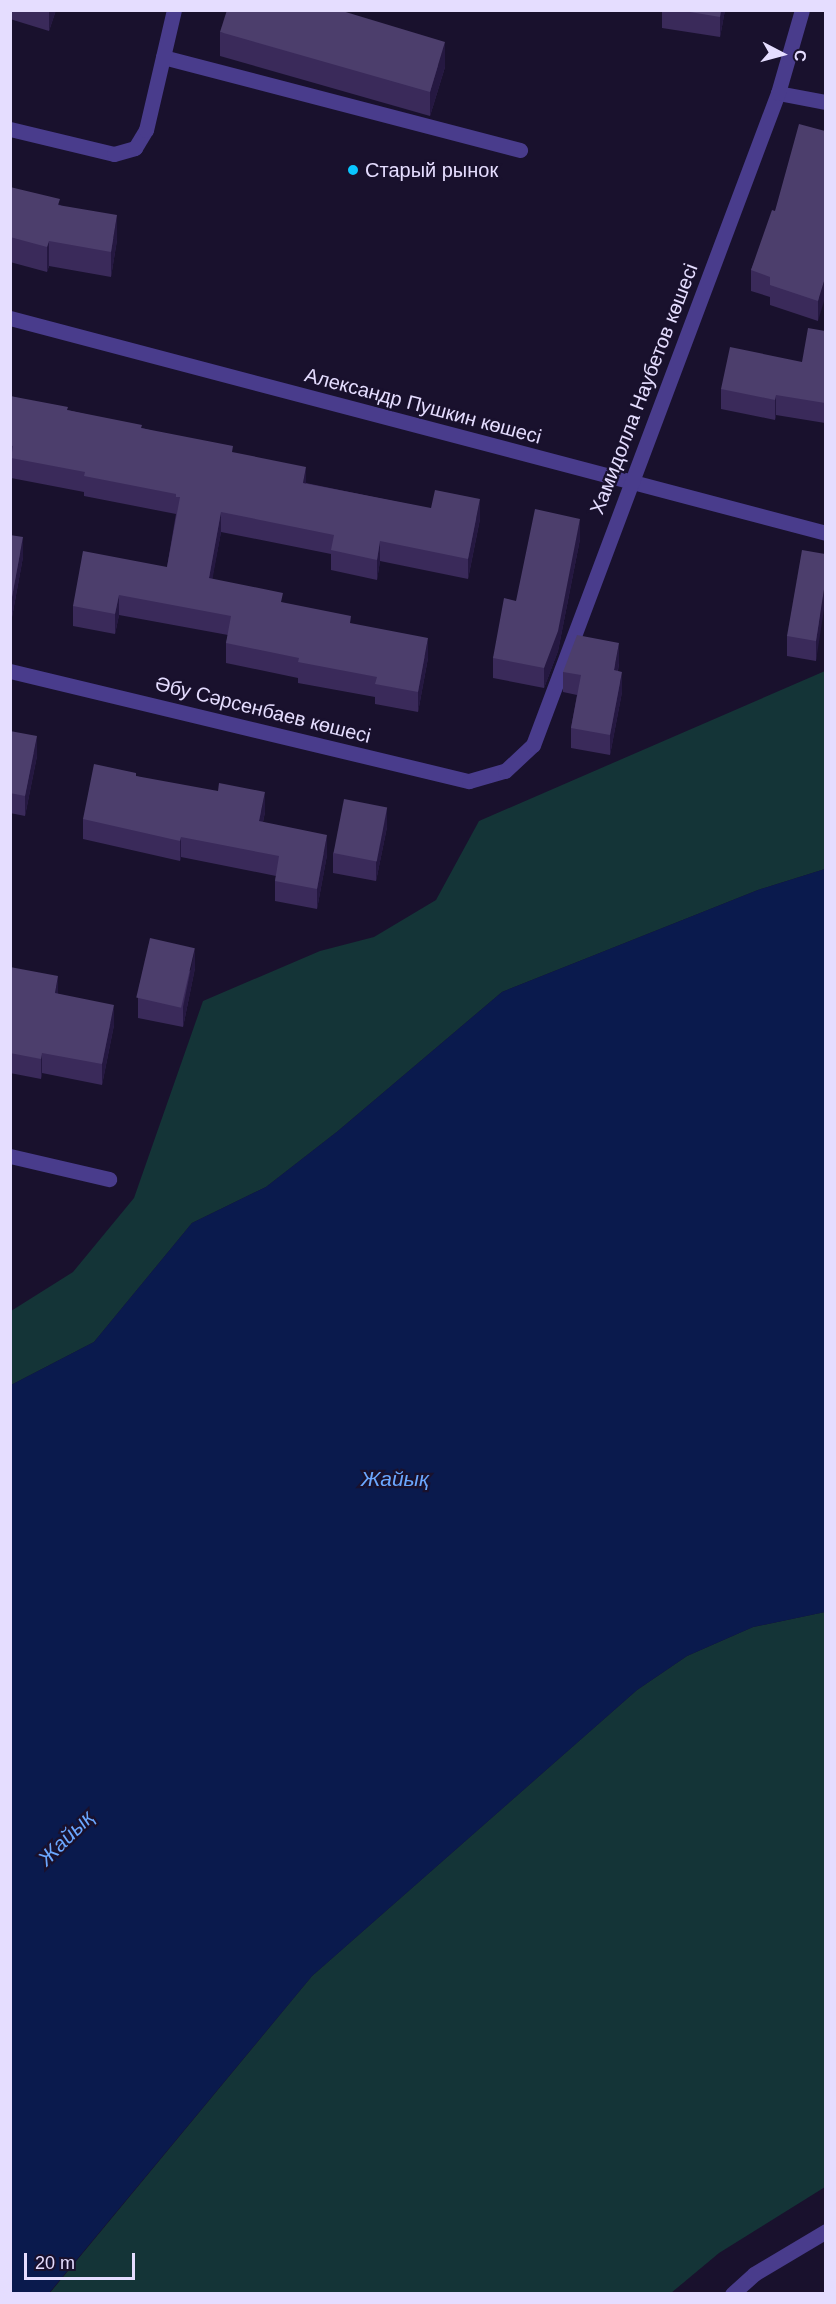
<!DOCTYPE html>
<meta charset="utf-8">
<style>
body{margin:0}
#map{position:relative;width:836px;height:2304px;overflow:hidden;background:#19112d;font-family:Arial,sans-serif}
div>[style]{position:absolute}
.green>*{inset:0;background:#143437}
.water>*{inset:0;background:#0a1a4d}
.pedestrian>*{height:15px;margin:-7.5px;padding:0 7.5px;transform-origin:7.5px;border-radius:7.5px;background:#493c8c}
.minor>*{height:15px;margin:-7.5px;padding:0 7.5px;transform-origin:7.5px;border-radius:7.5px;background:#493c8c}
.wall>*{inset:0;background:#3a2a5a}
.shaded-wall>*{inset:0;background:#251841}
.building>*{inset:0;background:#4c3e6c;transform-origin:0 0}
.dots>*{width:16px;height:16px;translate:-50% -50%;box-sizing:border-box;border:3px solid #19112d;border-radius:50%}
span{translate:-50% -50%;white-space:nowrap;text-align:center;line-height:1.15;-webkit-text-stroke:4.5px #19112d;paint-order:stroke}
.poi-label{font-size:20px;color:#e5ddff}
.left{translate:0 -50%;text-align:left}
.street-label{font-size:20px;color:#e5ddff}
.water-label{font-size:21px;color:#6ba7ff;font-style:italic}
.frame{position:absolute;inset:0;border:12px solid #e5ddff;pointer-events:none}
.north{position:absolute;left:752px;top:24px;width:60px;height:60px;-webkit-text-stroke:4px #19112d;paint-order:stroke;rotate:96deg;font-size:16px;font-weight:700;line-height:24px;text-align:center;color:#e5ddff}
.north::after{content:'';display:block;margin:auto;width:21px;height:27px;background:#e5ddff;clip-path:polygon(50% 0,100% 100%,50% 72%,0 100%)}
.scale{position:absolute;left:24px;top:2253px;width:111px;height:27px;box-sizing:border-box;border:3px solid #e5ddff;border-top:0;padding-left:8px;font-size:18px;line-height:21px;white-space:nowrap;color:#e5ddff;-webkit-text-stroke:4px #19112d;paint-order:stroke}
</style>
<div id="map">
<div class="green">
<div style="clip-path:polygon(825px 671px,825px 869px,758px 890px,502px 992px,338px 1131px,266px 1187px,192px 1223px,94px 1342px,11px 1385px,11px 1311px,73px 1272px,134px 1198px,203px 1001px,320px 951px,374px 937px,436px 900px,479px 821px)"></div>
<div style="clip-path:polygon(825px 1612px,825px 2187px,719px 2253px,671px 2293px,49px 2294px,312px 1976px,637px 1690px,687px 1656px,753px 1627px)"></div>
</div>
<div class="water">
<div style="clip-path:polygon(825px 869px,825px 1612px,753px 1627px,687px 1656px,637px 1690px,312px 1976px,49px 2293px,11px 2293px,11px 1385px,94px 1342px,192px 1223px,266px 1187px,338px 1131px,502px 992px,758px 890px)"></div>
</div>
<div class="pedestrian">
<div style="left:732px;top:2294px;width:30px;rotate:-42deg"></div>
<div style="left:754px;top:2274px;width:84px;rotate:-30.8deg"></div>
</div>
<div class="minor">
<div style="left:163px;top:57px;width:369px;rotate:14.6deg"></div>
<div style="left:778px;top:93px;width:49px;rotate:10.6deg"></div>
<div style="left:10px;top:129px;width:107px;rotate:13.5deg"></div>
<div style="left:114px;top:154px;width:22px;rotate:-16deg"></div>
<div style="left:135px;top:148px;width:21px;rotate:-59deg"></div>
<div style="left:146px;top:130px;width:123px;rotate:-76.9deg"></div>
<div style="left:10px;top:318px;width:844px;rotate:14.76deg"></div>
<div style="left:10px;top:671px;width:472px;rotate:13.5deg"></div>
<div style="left:469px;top:781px;width:37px;rotate:-16deg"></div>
<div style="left:505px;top:771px;width:38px;rotate:-43deg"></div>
<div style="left:533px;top:745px;width:697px;rotate:-69.41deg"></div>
<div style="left:778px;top:93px;width:86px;rotate:-73.9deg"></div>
<div style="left:10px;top:1156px;width:102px;rotate:13.1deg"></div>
</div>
<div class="wall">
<div style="clip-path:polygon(10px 10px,56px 10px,49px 31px,10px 19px)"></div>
<div style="clip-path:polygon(662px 10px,725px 10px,720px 37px,662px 28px)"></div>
<div style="clip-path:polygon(220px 32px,445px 67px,430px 116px,220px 56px)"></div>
<div style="clip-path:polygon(825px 131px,818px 321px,770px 305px,770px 297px,751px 291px,751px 270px,775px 211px)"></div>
<div style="clip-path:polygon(10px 187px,60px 205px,117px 240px,111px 277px,49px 266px,47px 272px,10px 262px)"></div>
<div style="clip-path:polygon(825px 331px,825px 423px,776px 415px,775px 420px,721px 409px,721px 389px,802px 362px)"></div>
<div style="clip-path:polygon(10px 396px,142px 428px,233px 453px,306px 483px,480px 519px,468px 579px,380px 561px,377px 580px,331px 570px,331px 554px,221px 532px,212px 579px,283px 603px,351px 624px,428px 658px,418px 712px,375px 704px,375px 697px,298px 683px,298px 678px,226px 663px,226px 643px,228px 635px,119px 615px,115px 634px,73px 626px,73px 606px,167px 567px,176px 514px,84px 496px,84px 492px,11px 478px)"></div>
<div style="clip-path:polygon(10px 535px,23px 557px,12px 617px,10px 617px)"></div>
<div style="clip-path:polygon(580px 539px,558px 651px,544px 688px,493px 678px,493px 658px,516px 601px)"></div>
<div style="clip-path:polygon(825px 554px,816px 661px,787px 656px,787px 636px)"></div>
<div style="clip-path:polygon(619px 663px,618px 671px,622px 692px,610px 755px,571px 748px,571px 728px,577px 695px,563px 692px,563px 672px)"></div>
<div style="clip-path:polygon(10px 731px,37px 756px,25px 816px,10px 813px)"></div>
<div style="clip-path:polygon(136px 776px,265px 812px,263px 822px,327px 855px,317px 909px,275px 901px,275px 881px,276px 876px,181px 857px,180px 861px,83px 839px,83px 819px)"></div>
<div style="clip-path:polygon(387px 827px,376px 881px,333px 873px,333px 853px)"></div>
<div style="clip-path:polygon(10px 967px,114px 1025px,102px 1085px,42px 1073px,41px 1079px,10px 1073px)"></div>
<div style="clip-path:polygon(195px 968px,183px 1027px,138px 1018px,138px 998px)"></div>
</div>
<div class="shaded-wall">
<div style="clip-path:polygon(49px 10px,56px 10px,49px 31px)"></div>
<div style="clip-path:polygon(721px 10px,725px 10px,720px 37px,720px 17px)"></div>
<div style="clip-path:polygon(445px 42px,445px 67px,430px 116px,430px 92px)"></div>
<div style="clip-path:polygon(117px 215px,117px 240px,111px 277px,111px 252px)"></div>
<div style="clip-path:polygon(49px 241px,49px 266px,47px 272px,47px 247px)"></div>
<div style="clip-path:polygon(825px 278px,825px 298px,818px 321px,818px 301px)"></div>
<div style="clip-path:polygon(776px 395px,776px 415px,775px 420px,775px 400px)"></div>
<div style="clip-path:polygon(306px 467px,306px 487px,303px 483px)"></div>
<div style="clip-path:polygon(480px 499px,480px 519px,468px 579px,468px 559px)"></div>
<div style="clip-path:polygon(221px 512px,221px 532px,209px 598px,209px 578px)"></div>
<div style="clip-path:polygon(580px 519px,580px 539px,558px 651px,544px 688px,544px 668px)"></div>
<div style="clip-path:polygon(23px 537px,23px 557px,12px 617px,12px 597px)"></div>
<div style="clip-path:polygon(380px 541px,380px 561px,377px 580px,377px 560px)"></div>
<div style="clip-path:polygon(825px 583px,825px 603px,816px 661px,816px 641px)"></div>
<div style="clip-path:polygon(119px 595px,119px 615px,115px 634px,115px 614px)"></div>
<div style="clip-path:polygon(428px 638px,428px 658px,418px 712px,418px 692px)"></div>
<div style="clip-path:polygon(619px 643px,619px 663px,614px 690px,614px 670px)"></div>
<div style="clip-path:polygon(622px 672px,622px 692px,610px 755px,610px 735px)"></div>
<div style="clip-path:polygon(37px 736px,37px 756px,25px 816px,25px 796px)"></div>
<div style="clip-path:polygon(265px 792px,265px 812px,259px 841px,259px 821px)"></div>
<div style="clip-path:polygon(387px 807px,387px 827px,376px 881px,376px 861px)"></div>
<div style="clip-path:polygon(327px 835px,327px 855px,317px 909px,317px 889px)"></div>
<div style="clip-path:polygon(181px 837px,181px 857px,180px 861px,180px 841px)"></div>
<div style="clip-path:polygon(195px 948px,195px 968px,183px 1027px,183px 1007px)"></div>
<div style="clip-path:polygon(58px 976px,58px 996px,55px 993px)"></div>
<div style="clip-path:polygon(114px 1005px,114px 1025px,102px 1085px,102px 1064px)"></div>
<div style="clip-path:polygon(42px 1053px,42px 1073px,41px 1079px,41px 1059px)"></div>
</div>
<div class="building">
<div style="clip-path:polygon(227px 10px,339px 10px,445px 42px,430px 92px,220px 32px)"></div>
<div style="clip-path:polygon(678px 10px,721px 10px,720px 17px)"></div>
<div style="clip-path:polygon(799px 124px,825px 131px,825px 278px,818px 301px,770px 285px,770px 277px,751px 270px,772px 210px,775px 211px)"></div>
<div style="clip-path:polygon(10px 187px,60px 199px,58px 205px,117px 215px,111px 252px,49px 241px,47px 247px,10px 237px)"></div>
<div style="clip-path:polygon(808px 328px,825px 331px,825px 403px,776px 395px,775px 400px,721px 389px,730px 347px,802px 362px)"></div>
<div style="clip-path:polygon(10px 396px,68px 407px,67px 410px,142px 425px,141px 428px,233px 446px,232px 452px,306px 467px,303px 483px,431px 508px,435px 490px,480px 499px,468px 559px,380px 541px,377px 560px,331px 550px,334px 535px,221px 512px,209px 578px,283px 593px,281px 602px,351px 616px,350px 623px,428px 638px,418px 692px,375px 684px,377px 677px,298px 662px,299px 658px,226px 643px,231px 616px,119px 595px,115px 614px,73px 606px,83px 551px,167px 567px,180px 497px,176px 497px,176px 494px,84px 476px,85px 472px,11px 458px,13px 446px,10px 445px)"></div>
<div style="clip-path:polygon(535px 509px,580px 519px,558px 631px,544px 668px,493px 658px,504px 598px,516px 601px)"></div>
<div style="clip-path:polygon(10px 535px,23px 537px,12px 597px,10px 597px)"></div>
<div style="clip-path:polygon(802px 550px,825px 554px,825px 583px,816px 641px,787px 636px)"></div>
<div style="clip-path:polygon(577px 635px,619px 643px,614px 670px,622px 672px,610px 735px,571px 728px,581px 675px,563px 672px)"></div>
<div style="clip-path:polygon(10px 731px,37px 736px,25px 796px,10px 793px)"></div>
<div style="clip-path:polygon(94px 764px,136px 773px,136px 776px,218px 791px,219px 783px,265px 792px,259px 821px,327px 835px,317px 889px,275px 881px,279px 856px,181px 837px,180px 841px,83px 819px)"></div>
<div style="left:344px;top:799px;width:44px;height:55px;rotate:11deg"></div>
<div style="left:150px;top:938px;width:46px;height:61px;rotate:13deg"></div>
<div style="clip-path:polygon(10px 967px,58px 976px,55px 993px,114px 1005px,102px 1064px,42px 1053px,41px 1059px,10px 1053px)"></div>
</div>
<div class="dots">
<div style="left:353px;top:170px;background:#09c6ff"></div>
</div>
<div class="poi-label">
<span class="left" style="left:365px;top:170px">Старый рынок</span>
</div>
<div class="street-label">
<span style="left:644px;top:389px;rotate:-69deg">Хамидолла Наубетов көшесі</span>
<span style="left:423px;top:406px;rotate:15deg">Александр Пушкин көшесі</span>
<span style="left:263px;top:710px;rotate:14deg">Әбу Сәрсенбаев көшесі</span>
</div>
<div class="water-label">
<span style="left:395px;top:1479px">Жайық</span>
<span style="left:66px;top:1838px;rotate:-45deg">Жайық</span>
</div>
<div class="frame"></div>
<div class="north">С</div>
<div class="scale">20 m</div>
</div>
